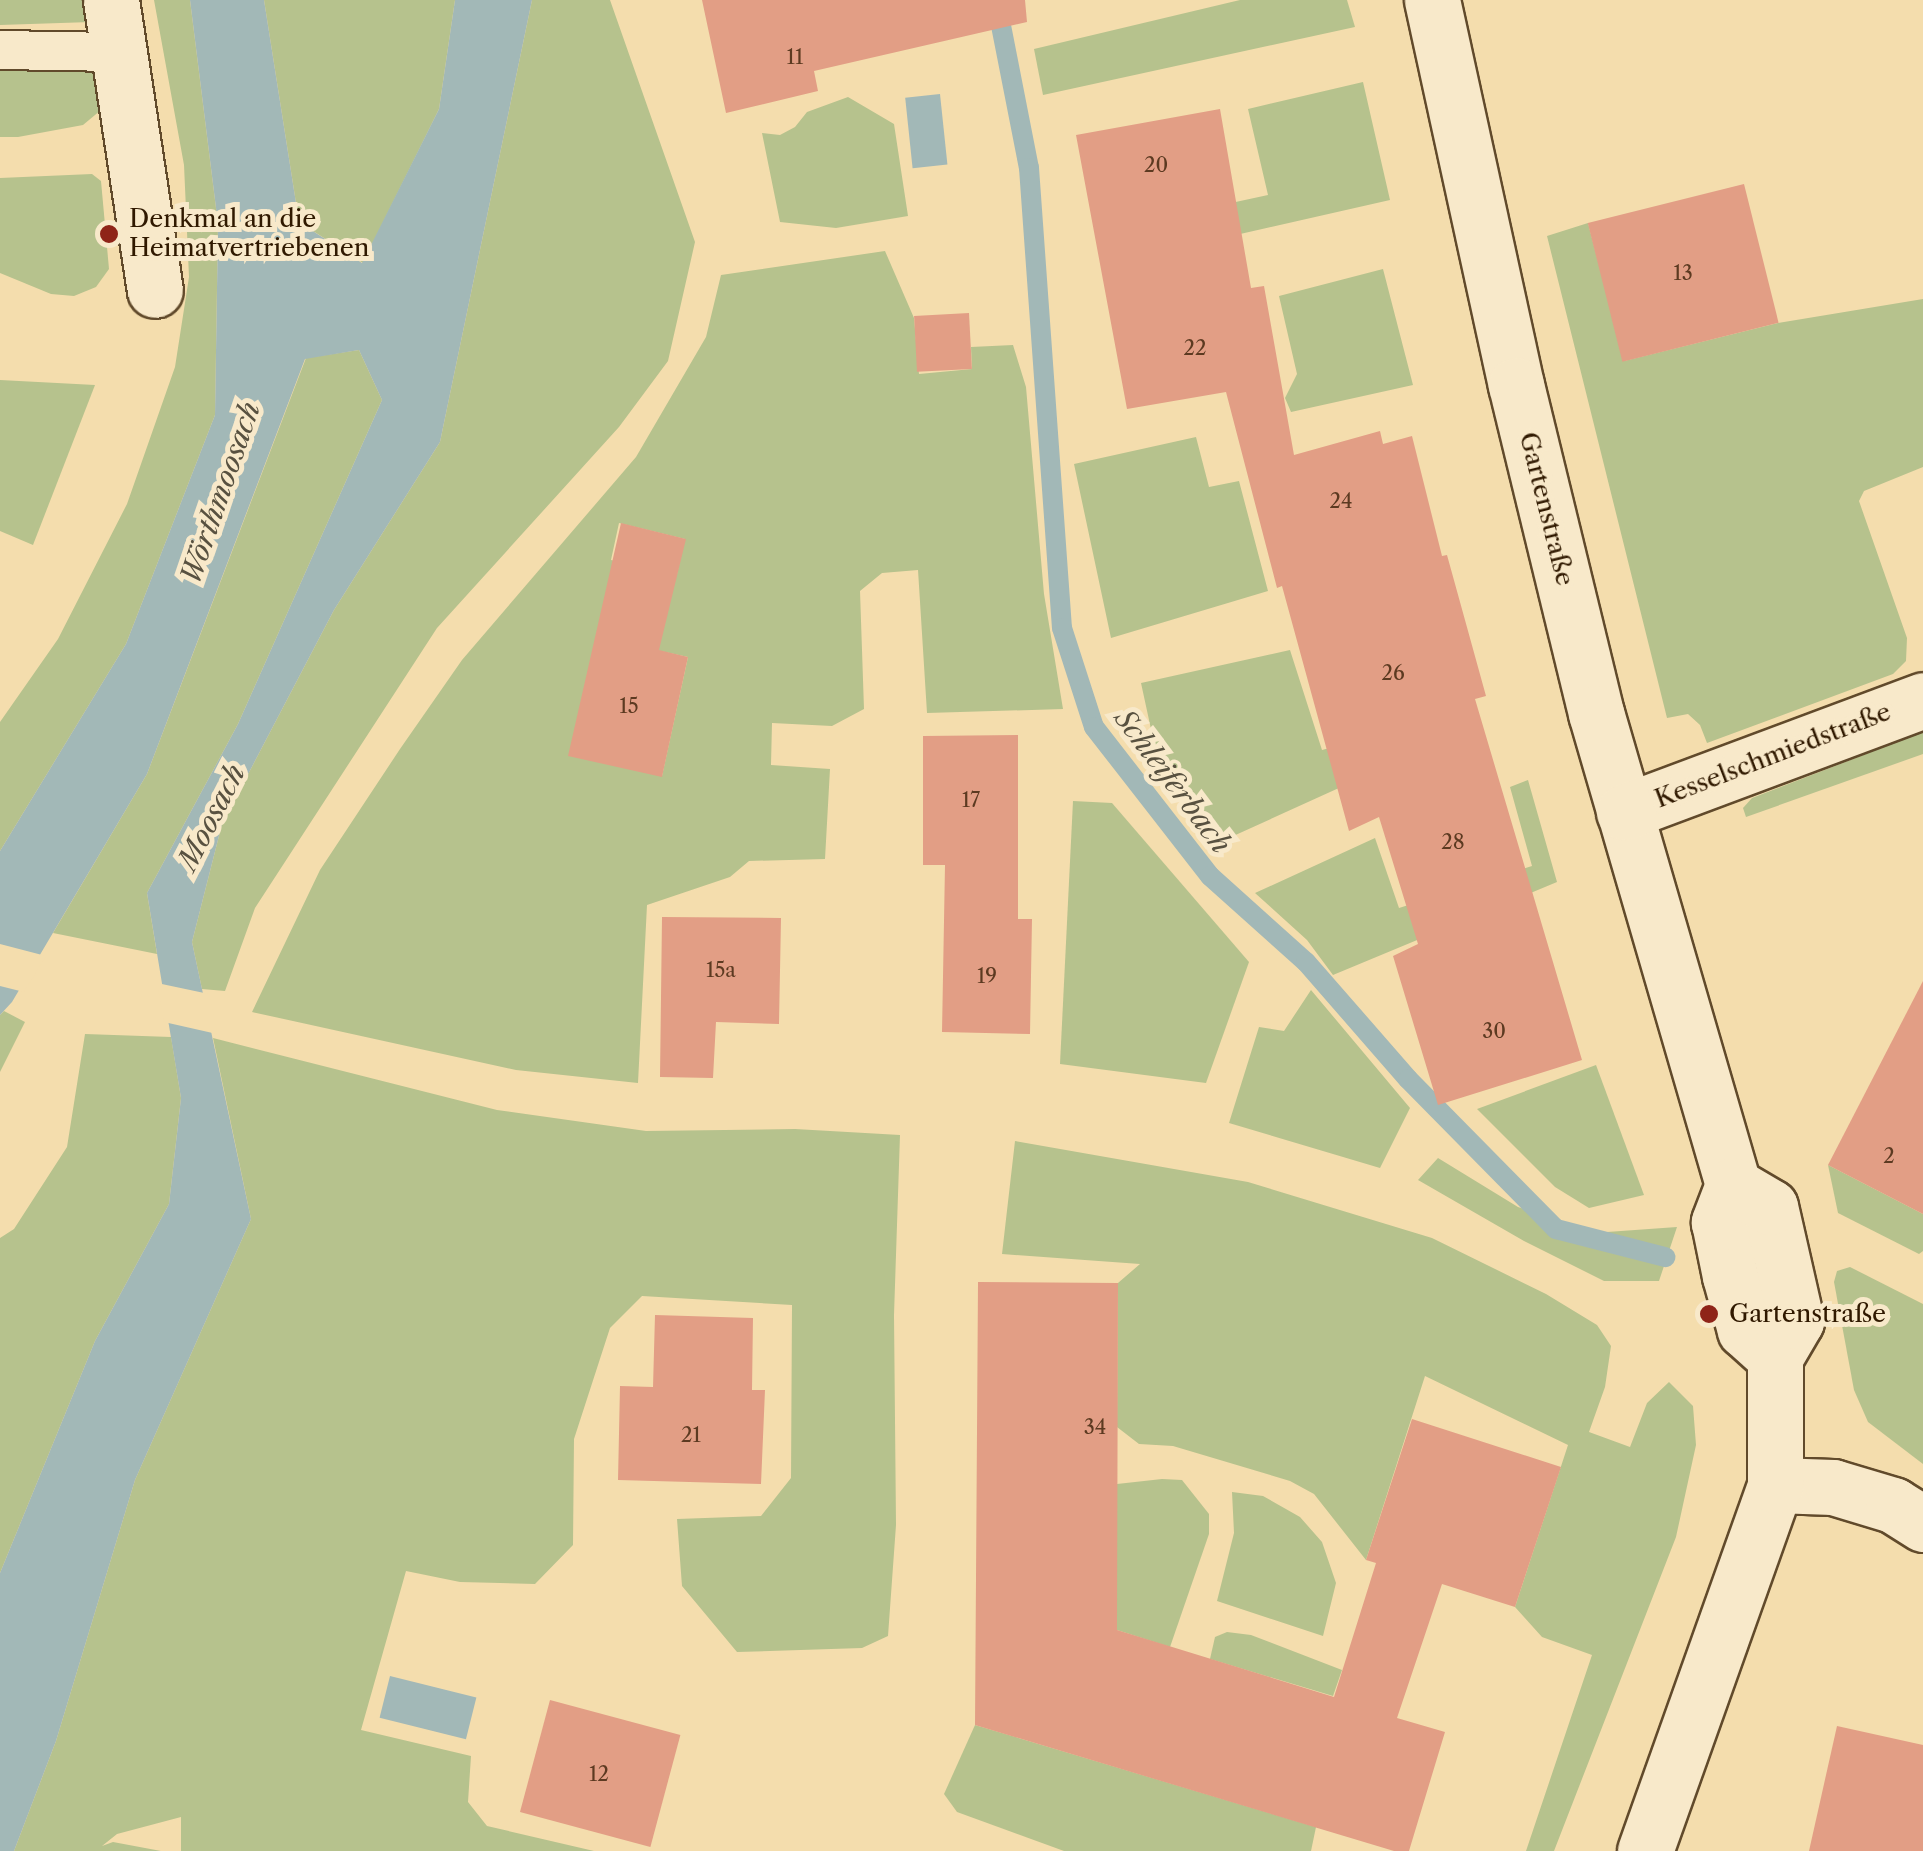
<!DOCTYPE html>
<meta charset="utf-8">
<style>
body{margin:0}
#map{position:relative;width:1923px;height:1851px;overflow:hidden;background:#f4ddad;font-family:"Libre Caslon Text",serif}
div>[style]{position:absolute}
.green>*{inset:0;background:#b6c28d}
.water>*{inset:0;background:#a2b8b7;transform-origin:0 0}
.pier>*{inset:0;background:#f4ddad}
.stream>*{height:20px;margin:-10px;padding:0 10px;transform-origin:10px;border-radius:10px;background:#a2b8b7}
.building>*{inset:0;background:#e29e85;transform-origin:0 0}
.roads{filter:drop-shadow(2px 0 #614a2b) drop-shadow(-2px 0 #614a2b) drop-shadow(0 2px #614a2b) drop-shadow(0 -2px #614a2b)}
.lane>*{height:38px;margin:-19px;padding:0 19px;transform-origin:19px;border-radius:19px;background:#f8e9ca}
.street>*{height:55px;margin:-27.5px;padding:0 27.5px;transform-origin:27.5px;border-radius:27.5px;background:#f8e9ca}
.dots>*{width:28px;height:28px;translate:-50% -50%;box-sizing:border-box;border:5px solid #f8e9ca;border-radius:50%}
span{translate:-50% -50%;white-space:nowrap;text-align:center;line-height:1.15;-webkit-text-stroke:10px #f8e9ca;paint-order:stroke}
.number-label{font-size:20px;color:#5c3a21}
.number-label span{-webkit-text-stroke-width:0}
.poi-label{font-size:25px;color:#301900}
.left{translate:0 -50%;text-align:left}
.street-label{font-size:25px;color:#301900}
.water-label{font-size:28px;color:#585140;font-style:italic}
</style>
<div id="map">
<div class="green">
<div style="clip-path:polygon(0 0,102px 0,91px 22px,0 25px)"></div>
<div style="clip-path:polygon(154px 0,190px 0,218px 224px,215px 415px,126px 644px,0 851px,0 722px,58px 639px,127px 504px,175px 367px,189px 277px,184px 165px)"></div>
<div style="clip-path:polygon(264px 0,455px 0,439px 109px,363px 263px,299px 222px)"></div>
<div style="clip-path:polygon(532px 0,610px 0,695px 242px,668px 361px,619px 427px,437px 628px,255px 908px,225px 991px,202px 989px,192px 942px,222px 824px,334px 610px,440px 442px)"></div>
<div style="clip-path:polygon(1240px 0,1347px 0,1355px 27px,1043px 95px,1034px 49px)"></div>
<div style="clip-path:polygon(0 67px,119px 67px,107px 105px,83px 125px,18px 137px,0 137px)"></div>
<div style="clip-path:polygon(1363px 82px,1390px 200px,1148px 255px,1143px 222px,1268px 195px,1248px 109px)"></div>
<div style="clip-path:polygon(848px 97px,894px 124px,908px 216px,836px 228px,780px 222px,762px 133px,780px 135px,795px 127px,807px 112px)"></div>
<div style="clip-path:polygon(92px 174px,101px 181px,109px 269px,96px 287px,74px 296px,51px 294px,0 273px,0 178px)"></div>
<div style="clip-path:polygon(1588px 223px,1624px 361px,1778px 323px,1923px 299px,1923px 467px,1864px 491px,1859px 501px,1907px 638px,1906px 661px,1893px 674px,1707px 743px,1700px 725px,1688px 714px,1667px 718px,1547px 236px)"></div>
<div style="clip-path:polygon(evenodd,885px 251px,914px 318px,919px 374px,972px 369px,971px 347px,1013px 345px,1026px 387px,1044px 594px,1063px 709px,927px 713px,918px 570px,882px 573px,860px 591px,864px 709px,832px 726px,772px 723px,771px 765px,830px 769px,825px 859px,749px 861px,730px 877px,647px 905px,638px 1083px,516px 1070px,252px 1012px,320px 870px,400px 749px,462px 660px,636px 457px,706px 337px,721px 275px,885px 251px,619px 523px,685px 539px,677px 574px,611px 560px,619px 523px,885px 251px,596px 637px,688px 657px,662px 776px,596px 637px)"></div>
<div style="clip-path:polygon(1383px 269px,1413px 385px,1291px 412px,1285px 398px,1297px 374px,1279px 296px)"></div>
<div style="clip-path:polygon(359px 350px,382px 400px,238px 724px,147px 893px,157px 954px,53px 933px,147px 774px,306px 358px)"></div>
<div style="clip-path:polygon(0 380px,95px 385px,33px 545px,0 531px)"></div>
<div style="clip-path:polygon(1196px 437px,1209px 487px,1239px 481px,1268px 591px,1111px 638px,1074px 464px)"></div>
<div style="clip-path:polygon(1290px 650px,1322px 750px,1395px 731px,1405px 758px,1220px 842px,1172px 785px,1154px 743px,1141px 683px)"></div>
<div style="clip-path:polygon(1923px 732px,1923px 754px,1746px 817px,1743px 808px,1752px 798px)"></div>
<div style="clip-path:polygon(1528px 780px,1557px 882px,1333px 975px,1307px 940px,1255px 893px,1375px 838px,1399px 908px,1532px 866px,1510px 787px)"></div>
<div style="clip-path:polygon(1073px 801px,1112px 803px,1249px 962px,1206px 1083px,1060px 1064px)"></div>
<div style="clip-path:polygon(1311px 990px,1410px 1108px,1380px 1168px,1229px 1123px,1259px 1027px,1284px 1031px)"></div>
<div style="clip-path:polygon(4px 1011px,25px 1022px,0 1072px,0 1015px)"></div>
<div style="clip-path:polygon(85px 1034px,171px 1037px,181px 1098px,169px 1204px,95px 1341px,0 1573px,0 1238px,14px 1229px,67px 1147px)"></div>
<div style="clip-path:polygon(213px 1038px,497px 1110px,646px 1131px,795px 1129px,900px 1135px,894px 1315px,896px 1525px,888px 1636px,862px 1648px,737px 1652px,682px 1586px,677px 1519px,761px 1516px,791px 1478px,792px 1305px,642px 1296px,610px 1328px,574px 1439px,573px 1545px,535px 1584px,460px 1582px,406px 1571px,361px 1730px,471px 1756px,468px 1802px,487px 1826px,594px 1851px,181px 1851px,181px 1817px,117px 1834px,102px 1846px,113px 1842px,161px 1851px,14px 1851px,56px 1741px,135px 1480px,251px 1219px)"></div>
<div style="clip-path:polygon(1596px 1065px,1644px 1195px,1589px 1208px,1555px 1187px,1477px 1109px)"></div>
<div style="clip-path:polygon(1015px 1141px,1248px 1182px,1432px 1238px,1546px 1294px,1597px 1325px,1611px 1346px,1605px 1387px,1589px 1432px,1630px 1447px,1647px 1403px,1669px 1382px,1693px 1406px,1696px 1445px,1676px 1537px,1554px 1851px,1526px 1851px,1592px 1655px,1542px 1637px,1515px 1607px,1568px 1445px,1425px 1376px,1366px 1560px,1314px 1494px,1290px 1481px,1173px 1446px,1139px 1444px,1117px 1427px,1118px 1283px,1140px 1264px,1002px 1254px)"></div>
<div style="clip-path:polygon(1438px 1158px,1518px 1207px,1593px 1233px,1677px 1227px,1659px 1281px,1604px 1281px,1524px 1241px,1418px 1180px)"></div>
<div style="clip-path:polygon(1828px 1165px,1923px 1214px,1923px 1251px,1919px 1254px,1838px 1213px)"></div>
<div style="clip-path:polygon(1850px 1267px,1923px 1304px,1923px 1464px,1868px 1422px,1854px 1390px,1834px 1282px,1837px 1271px)"></div>
<div style="clip-path:polygon(1162px 1479px,1182px 1480px,1209px 1514px,1209px 1534px,1170px 1647px,1117px 1630px,1117px 1484px)"></div>
<div style="clip-path:polygon(1232px 1492px,1263px 1496px,1300px 1517px,1322px 1542px,1336px 1583px,1323px 1636px,1217px 1601px,1234px 1533px)"></div>
<div style="clip-path:polygon(1227px 1632px,1251px 1635px,1342px 1670px,1333px 1696px,1210px 1659px,1215px 1637px)"></div>
<div style="clip-path:polygon(975px 1725px,1316px 1827px,1311px 1851px,1064px 1851px,957px 1812px,944px 1794px)"></div>
</div>
<div class="water">
<div style="clip-path:polygon(190px 0,264px 0,299px 222px,362px 263px,439px 109px,455px 0,532px 0,440px 442px,334px 610px,222px 824px,192px 942px,251px 1219px,135px 1480px,56px 1741px,14px 1851px,0 1851px,0 1573px,95px 1341px,169px 1204px,181px 1098px,147px 893px,238px 724px,382px 400px,359px 350px,305px 359px,147px 774px,12px 1002px,0 1015px,0 851px,126px 644px,215px 415px,218px 224px)"></div>
<div style="left:940px;top:94px;width:71px;height:35px;rotate:84deg"></div>
<div style="left:390px;top:1676px;width:89px;height:43px;rotate:14deg"></div>
</div>
<div class="pier">
<div style="clip-path:polygon(0 944px,46px 956px,24px 992px,0 986px)"></div>
<div style="clip-path:polygon(157px 983px,209px 994px,217px 1034px,164px 1022px)"></div>
</div>
<div class="stream">
<div style="left:996px;top:0;width:171px;rotate:78.9deg"></div>
<div style="left:1029px;top:168px;width:461px;rotate:85.9deg"></div>
<div style="left:1062px;top:628px;width:104px;rotate:72.1deg"></div>
<div style="left:1094px;top:727px;width:189px;rotate:52.1deg"></div>
<div style="left:1210px;top:876px;width:129px;rotate:41.9deg"></div>
<div style="left:1306px;top:962px;width:155px;rotate:48.9deg"></div>
<div style="left:1408px;top:1079px;width:211px;rotate:45.4deg"></div>
<div style="left:1556px;top:1229px;width:113px;rotate:14.4deg"></div>
</div>
<div class="building">
<div style="clip-path:polygon(702px 0,1025px 0,1027px 22px,814px 71px,818px 91px,726px 113px)"></div>
<div style="clip-path:polygon(1220px 109px,1251px 288px,1264px 286px,1294px 455px,1380px 431px,1383px 444px,1412px 436px,1442px 556px,1447px 555px,1486px 696px,1475px 699px,1582px 1060px,1438px 1105px,1393px 956px,1418px 944px,1379px 817px,1349px 831px,1282px 586px,1277px 588px,1226px 392px,1127px 409px,1076px 135px)"></div>
<div style="left:1744px;top:184px;width:143px;height:161px;rotate:76deg"></div>
<div style="left:969px;top:313px;width:56px;height:55px;rotate:87deg"></div>
<div style="clip-path:polygon(621px 523px,686px 539px,659px 650px,688px 657px,662px 777px,568px 756px)"></div>
<div style="clip-path:polygon(1018px 735px,1018px 919px,1032px 919px,1030px 1034px,942px 1032px,945px 865px,923px 865px,923px 736px)"></div>
<div style="clip-path:polygon(662px 917px,781px 918px,779px 1024px,716px 1022px,713px 1078px,660px 1077px)"></div>
<div style="clip-path:polygon(1923px 981px,1923px 1214px,1828px 1165px)"></div>
<div style="clip-path:polygon(978px 1282px,1118px 1283px,1117px 1630px,1334px 1697px,1376px 1563px,1366px 1560px,1412px 1419px,1561px 1467px,1515px 1607px,1442px 1584px,1397px 1718px,1445px 1732px,1409px 1851px,1394px 1851px,975px 1725px)"></div>
<div style="clip-path:polygon(655px 1315px,753px 1318px,752px 1390px,765px 1390px,761px 1484px,618px 1480px,620px 1386px,653px 1387px)"></div>
<div style="left:550px;top:1700px;width:135px;height:116px;rotate:15deg"></div>
<div style="clip-path:polygon(1837px 1726px,1923px 1745px,1923px 1851px,1809px 1851px)"></div>
</div>
<div class="roads">
<div class="lane">
<div style="left:0;top:50px;width:119px;rotate:1deg"></div>
</div>
<div class="street">
<div style="left:111px;top:0;width:293px;rotate:81.4deg"></div>
<div style="left:1432px;top:0;width:394px;rotate:77.7deg"></div>
<div style="left:1516px;top:385px;width:338px;rotate:76.3deg"></div>
<div style="left:1596px;top:713px;width:491px;rotate:73.8deg"></div>
<div style="left:1733px;top:1185px;width:40px;rotate:111deg"></div>
<div style="left:1719px;top:1222px;width:55px;rotate:78.5deg"></div>
<div style="left:1730px;top:1276px;width:56px;rotate:74.5deg"></div>
<div style="left:1745px;top:1330px;width:40px;rotate:42deg"></div>
<div style="left:1624px;top:812px;width:319px;rotate:-20.5deg"></div>
<div style="left:1775px;top:1485px;width:58px;rotate:2deg"></div>
<div style="left:1833px;top:1487px;width:63px;rotate:16.7deg"></div>
<div style="left:1893px;top:1505px;width:36px;rotate:32deg"></div>
<div style="left:1645px;top:1851px;width:388px;rotate:-70.4deg"></div>
<div style="left:1775px;top:1485px;width:128px;rotate:-90deg"></div>
<div style="left:1775px;top:1357px;width:42px;rotate:-59.7deg"></div>
<div style="left:1796px;top:1321px;width:117px;rotate:-102.8deg"></div>
<div style="left:1770px;top:1207px;width:43px;rotate:-149.3deg"></div>
</div>
</div>
<div class="dots">
<div style="left:109px;top:234px;background:#8f2418"></div>
<div style="left:1709px;top:1314px;background:#8f2418"></div>
</div>
<div class="number-label">
<span style="left:795px;top:57px">11</span>
<span style="left:1156px;top:165px">20</span>
<span style="left:1683px;top:273px">13</span>
<span style="left:1195px;top:348px">22</span>
<span style="left:1341px;top:501px">24</span>
<span style="left:1393px;top:673px">26</span>
<span style="left:629px;top:706px">15</span>
<span style="left:971px;top:800px">17</span>
<span style="left:1453px;top:842px">28</span>
<span style="left:721px;top:970px">15a</span>
<span style="left:987px;top:976px">19</span>
<span style="left:1494px;top:1031px">30</span>
<span style="left:1889px;top:1156px">2</span>
<span style="left:1095px;top:1427px">34</span>
<span style="left:691px;top:1435px">21</span>
<span style="left:599px;top:1774px">12</span>
</div>
<div class="poi-label">
<span class="left" style="left:129px;top:234px">Denkmal an die<br>Heimatvertriebenen</span>
<span class="left" style="left:1729px;top:1314px">Gartenstraße</span>
</div>
<div class="street-label">
<span style="left:1546px;top:509px;rotate:76deg">Gartenstraße</span>
<span style="left:1773px;top:756px;rotate:-21deg">Kesselschmiedstraße</span>
</div>
<div class="water-label">
<span style="left:220px;top:493px;rotate:-71deg">Wörthmoosach</span>
<span style="left:1173px;top:781px;rotate:53deg">Schleiferbach</span>
<span style="left:211px;top:817px;rotate:-63deg">Moosach</span>
</div>
</div>
